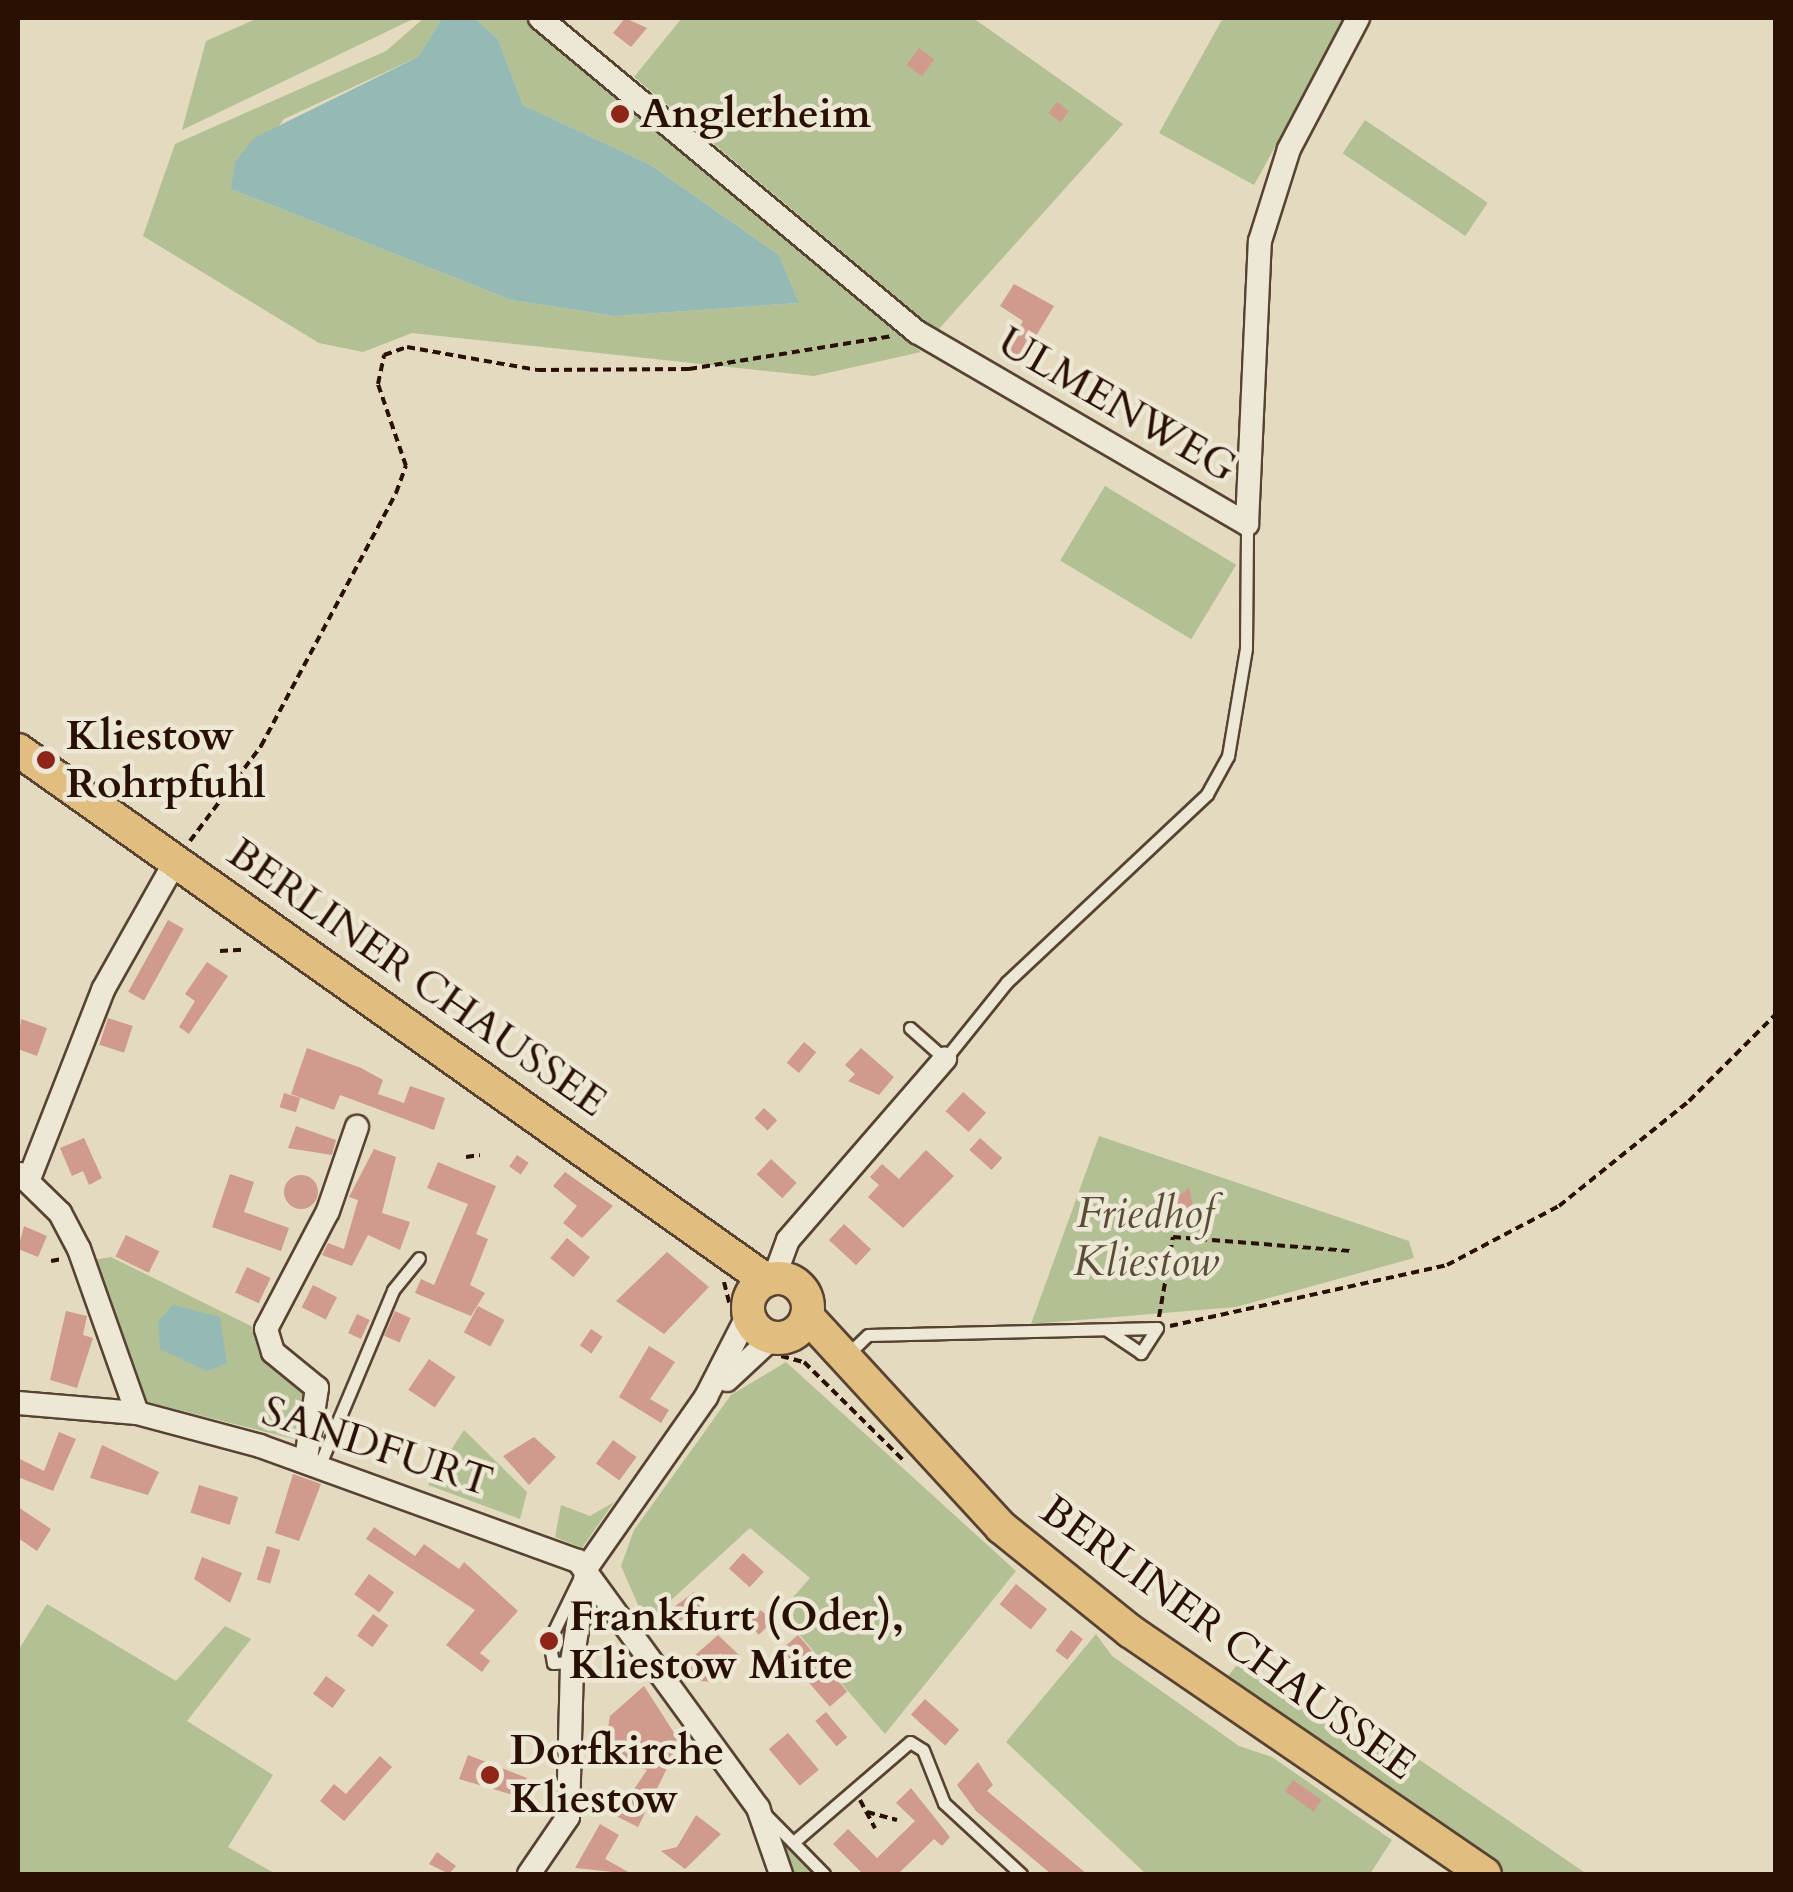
<!DOCTYPE html>
<style>
body{margin:0}
#map{position:relative;width:1793px;height:1892px;overflow:hidden;background:#e3dabf;font-family:Cardo,serif}
div>[style]{position:absolute}
.green>*{inset:0;background:#b2c094;transform-origin:0 0}
.water>*{inset:0;background:#95bab5}
.building>*{inset:0;background:#d09b8c;transform-origin:0 0}
.round{border-radius:50%}
.path>*{height:4px;margin-top:-2px;transform-origin:0;background:repeating-linear-gradient(90deg,#2a0f03 0 8px,transparent 0 13px)}
.roads{filter:drop-shadow(2px 0 #584232) drop-shadow(-2px 0 #584232) drop-shadow(0 2px #584232) drop-shadow(0 -2px #584232)}
.service>*{height:11px;margin:-5.5px;padding:0 5.5px;transform-origin:5.5px;border-radius:5.5px;background:#ede7d5}
.minor>*{height:22px;margin:-11px;padding:0 11px;transform-origin:11px;border-radius:11px;background:#ede7d5}
.primary>*{height:32px;margin:-16px;padding:0 16px;transform-origin:16px;border-radius:16px;background:#e2bd80}
.primary>.ring{margin:-16px;padding:0;box-sizing:content-box;background:none;border:32px solid #e2bd80;border-radius:50%}
.dots>*{width:28px;height:28px;translate:-50% -50%;box-sizing:border-box;border:5px solid #ede7d5;border-radius:50%}
span{translate:-50% -50%;white-space:nowrap;text-align:center;line-height:1.15;-webkit-text-stroke:9px #ede7d5;paint-order:stroke}
.poi-label{font-size:42px;color:#2a0f03;font-weight:700}
.left{translate:0 -50%;text-align:left}
.street-label{font-size:42px;color:#2a0f03}
.park-label{font-size:42px;color:#5a4d36;font-style:italic}
.frame{position:absolute;inset:0;border:20px solid #2a0f03;pointer-events:none}
</style>
<div id="map">
<div class="green">
<div style="clip-path:polygon(258px 18px,415px 18px,182px 130px,206px 41px)"></div>
<div style="clip-path:polygon(424px 18px,442px 18px,418px 57px,284px 119px,231px 189px,511px 300px,615px 316px,799px 303px,779px 255px,649px 164px,523px 105px,498px 39px,474px 18px,523px 18px,921px 352px,814px 376px,412px 333px,363px 352px,319px 343px,143px 236px,175px 144px,386px 51px)"></div>
<div style="clip-path:polygon(682px 18px,973px 18px,1123px 124px,937px 331px,634px 77px)"></div>
<div style="clip-path:polygon(1223px 18px,1346px 18px,1254px 185px,1159px 133px)"></div>
<div style="left:1365px;top:120px;width:148px;height:40px;rotate:34deg"></div>
<div style="left:1105px;top:486px;width:153px;height:87px;rotate:31deg"></div>
<div style="clip-path:polygon(1099px 1136px,1409px 1241px,1414px 1258px,1236px 1307px,1031px 1324px)"></div>
<div style="clip-path:polygon(111px 1257px,255px 1328px,258px 1351px,308px 1397px,298px 1440px,147px 1402px,93px 1260px)"></div>
<div style="clip-path:polygon(786px 1362px,1016px 1571px,885px 1734px,780px 1612px,810px 1578px,750px 1528px,646px 1623px,621px 1566px,634px 1530px,731px 1395px)"></div>
<div style="clip-path:polygon(464px 1430px,527px 1492px,520px 1519px,428px 1485px)"></div>
<div style="clip-path:polygon(614px 1502px,582px 1548px,555px 1537px,561px 1505px,590px 1516px)"></div>
<div style="clip-path:polygon(47px 1604px,176px 1681px,225px 1626px,251px 1639px,187px 1721px,273px 1775px,228px 1847px,276px 1874px,18px 1874px,18px 1651px)"></div>
<div style="clip-path:polygon(1096px 1634px,1112px 1656px,1239px 1746px,1272px 1757px,1392px 1840px,1370px 1874px,1146px 1874px,1006px 1742px)"></div>
<div style="clip-path:polygon(1241px 1660px,1344px 1737px,1405px 1750px,1587px 1874px,1506px 1874px,1224px 1681px)"></div>
<div style="clip-path:polygon(778px 1840px,791px 1848px,816px 1874px,789px 1874px)"></div>
</div>
<div class="water">
<div style="clip-path:polygon(442px 18px,474px 18px,498px 39px,523px 105px,649px 164px,779px 255px,799px 303px,615px 316px,511px 300px,231px 189px,235px 162px,254px 138px,418px 57px)"></div>
<div style="clip-path:polygon(173px 1305px,220px 1317px,227px 1363px,207px 1371px,160px 1349px,158px 1322px)"></div>
</div>
<div class="building">
<div style="clip-path:polygon(625px 18px,647px 28px,631px 47px,613px 33px)"></div>
<div style="left:919px;top:48px;width:19px;height:21px;rotate:36deg"></div>
<div style="left:617px;top:102px;width:21px;height:16px;rotate:39deg"></div>
<div style="left:1057px;top:102px;width:15px;height:14px;rotate:37deg"></div>
<div style="clip-path:polygon(1014px 284px,1054px 306px,1021px 361px,1005px 351px,1023px 321px,1000px 306px)"></div>
<div style="left:168px;top:920px;width:18px;height:82px;rotate:29deg"></div>
<div style="clip-path:polygon(207px 962px,228px 976px,189px 1034px,179px 1027px,195px 1001px,185px 994px)"></div>
<div style="left:108px;top:1018px;width:26px;height:28px;rotate:18deg"></div>
<div style="clip-path:polygon(21px 1019px,47px 1028px,37px 1056px,18px 1049px)"></div>
<div style="left:804px;top:1042px;width:16px;height:27px;rotate:40deg"></div>
<div style="clip-path:polygon(307px 1048px,361px 1068px,383px 1080px,378px 1094px,404px 1103px,410px 1086px,445px 1098px,434px 1130px,340px 1095px,334px 1110px,291px 1094px)"></div>
<div style="clip-path:polygon(861px 1048px,894px 1077px,879px 1095px,848px 1081px,855px 1074px,845px 1065px)"></div>
<div style="left:963px;top:1092px;width:31px;height:26px;rotate:42deg"></div>
<div style="left:284px;top:1093px;width:17px;height:15px;rotate:17deg"></div>
<div style="left:764px;top:1108px;width:18px;height:14px;rotate:43deg"></div>
<div style="clip-path:polygon(296px 1126px,336px 1140px,332px 1155px,288px 1148px)"></div>
<div style="clip-path:polygon(84px 1138px,102px 1178px,89px 1185px,83px 1171px,72px 1176px,60px 1148px)"></div>
<div style="left:980px;top:1138px;width:30px;height:16px;rotate:42deg"></div>
<div style="clip-path:polygon(374px 1149px,396px 1157px,382px 1213px,410px 1222px,400px 1250px,368px 1235px,352px 1266px,322px 1255px,328px 1243px,344px 1249px,358px 1200px,349px 1197px)"></div>
<div style="clip-path:polygon(926px 1150px,954px 1176px,903px 1228px,868px 1197px,879px 1185px,870px 1177px,882px 1164px,899px 1179px)"></div>
<div style="left:517px;top:1155px;width:14px;height:14px;rotate:34deg"></div>
<div style="left:771px;top:1159px;width:35px;height:21px;rotate:43deg"></div>
<div style="clip-path:polygon(438px 1162px,496px 1186px,476px 1234px,488px 1239px,470px 1285px,485px 1293px,471px 1316px,415px 1293px,421px 1279px,434px 1285px,468px 1204px,427px 1188px)"></div>
<div style="clip-path:polygon(565px 1172px,613px 1206px,582px 1238px,563px 1223px,577px 1206px,553px 1186px)"></div>
<div style="clip-path:polygon(230px 1174px,254px 1182px,244px 1212px,289px 1228px,281px 1251px,212px 1227px)"></div>
<div class="round" style="left:284px;top:1175px;width:34px;height:34px"></div>
<div style="clip-path:polygon(1189px 1188px,1194px 1210px,1179px 1213px,1176px 1198px)"></div>
<div style="left:844px;top:1224px;width:37px;height:22px;rotate:43deg"></div>
<div style="clip-path:polygon(24px 1226px,47px 1236px,38px 1257px,18px 1249px)"></div>
<div style="left:126px;top:1235px;width:37px;height:24px;rotate:26deg"></div>
<div style="left:567px;top:1238px;width:30px;height:26px;rotate:40deg"></div>
<div style="clip-path:polygon(667px 1252px,709px 1287px,664px 1334px,616px 1301px)"></div>
<div style="left:247px;top:1267px;width:26px;height:28px;rotate:25deg"></div>
<div style="left:313px;top:1285px;width:27px;height:25px;rotate:27deg"></div>
<div style="left:478px;top:1306px;width:30px;height:30px;rotate:28deg"></div>
<div style="clip-path:polygon(66px 1311px,87px 1316px,83px 1335px,93px 1338px,77px 1388px,50px 1380px)"></div>
<div style="left:395px;top:1311px;width:17px;height:27px;rotate:24deg"></div>
<div style="left:357px;top:1314px;width:14px;height:21px;rotate:25deg"></div>
<div style="left:591px;top:1329px;width:14px;height:20px;rotate:34deg"></div>
<div style="clip-path:polygon(649px 1346px,675px 1362px,650px 1399px,669px 1410px,661px 1423px,619px 1397px)"></div>
<div style="left:429px;top:1359px;width:32px;height:37px;rotate:34deg"></div>
<div style="clip-path:polygon(59px 1432px,76px 1439px,53px 1491px,18px 1477px,18px 1458px,44px 1471px)"></div>
<div style="clip-path:polygon(534px 1437px,556px 1457px,529px 1485px,503px 1456px)"></div>
<div style="left:613px;top:1440px;width:29px;height:29px;rotate:36deg"></div>
<div style="clip-path:polygon(102px 1445px,159px 1472px,148px 1495px,90px 1478px)"></div>
<div style="clip-path:polygon(293px 1474px,321px 1484px,299px 1541px,275px 1533px)"></div>
<div style="left:199px;top:1485px;width:41px;height:29px;rotate:17deg"></div>
<div style="clip-path:polygon(18px 1507px,51px 1529px,37px 1551px,18px 1538px)"></div>
<div style="clip-path:polygon(374px 1527px,415px 1556px,424px 1544px,459px 1569px,464px 1562px,518px 1611px,480px 1653px,490px 1661px,482px 1672px,446px 1645px,475px 1610px,366px 1539px)"></div>
<div style="left:267px;top:1546px;width:14px;height:35px;rotate:17deg"></div>
<div style="left:743px;top:1553px;width:28px;height:21px;rotate:42deg"></div>
<div style="clip-path:polygon(202px 1557px,242px 1573px,230px 1603px,194px 1579px)"></div>
<div style="left:369px;top:1574px;width:31px;height:25px;rotate:36deg"></div>
<div style="left:1016px;top:1584px;width:40px;height:26px;rotate:39deg"></div>
<div style="left:694px;top:1592px;width:15px;height:49px;rotate:53deg"></div>
<div style="left:761px;top:1610px;width:16px;height:19px;rotate:45deg"></div>
<div style="left:373px;top:1614px;width:19px;height:27px;rotate:36deg"></div>
<div style="left:1071px;top:1630px;width:15px;height:26px;rotate:37deg"></div>
<div style="clip-path:polygon(718px 1635px,739px 1655px,713px 1682px,701px 1681px,685px 1664px)"></div>
<div style="left:798px;top:1635px;width:75px;height:23px;rotate:49deg"></div>
<div style="left:326px;top:1676px;width:24px;height:22px;rotate:36deg"></div>
<div style="clip-path:polygon(644px 1686px,680px 1742px,638px 1827px,616px 1816px,647px 1770px,603px 1758px,610px 1716px)"></div>
<div style="left:925px;top:1699px;width:46px;height:21px;rotate:42deg"></div>
<div style="left:826px;top:1712px;width:33px;height:14px;rotate:50deg"></div>
<div style="left:788px;top:1733px;width:48px;height:25px;rotate:50deg"></div>
<div style="clip-path:polygon(468px 1755px,527px 1778px,520px 1797px,459px 1779px)"></div>
<div style="clip-path:polygon(380px 1756px,392px 1767px,344px 1821px,320px 1801px,334px 1784px,346px 1794px)"></div>
<div style="clip-path:polygon(978px 1762px,993px 1785px,987px 1791px,1087px 1874px,1051px 1874px,976px 1811px,957px 1785px)"></div>
<div style="left:1293px;top:1780px;width:35px;height:14px;rotate:35deg"></div>
<div style="clip-path:polygon(911px 1788px,950px 1837px,942px 1846px,934px 1839px,898px 1874px,863px 1874px,833px 1844px,848px 1829px,877px 1858px,915px 1821px,896px 1803px)"></div>
<div style="clip-path:polygon(696px 1815px,721px 1834px,685px 1869px,661px 1851px,677px 1847px)"></div>
<div style="clip-path:polygon(600px 1824px,619px 1835px,605px 1859px,632px 1874px,575px 1868px)"></div>
<div style="clip-path:polygon(437px 1852px,456px 1866px,449px 1874px,429px 1864px)"></div>
</div>
<div class="path">
<div style="left:190px;top:841px;width:119px;rotate:-53.2deg"></div>
<div style="left:261px;top:746px;width:287px;rotate:-61.9deg"></div>
<div style="left:396px;top:493px;width:29px;rotate:-70deg"></div>
<div style="left:406px;top:466px;width:87px;rotate:-108.9deg"></div>
<div style="left:378px;top:384px;width:30px;rotate:-78deg"></div>
<div style="left:384px;top:355px;width:24px;rotate:-19deg"></div>
<div style="left:407px;top:347px;width:133px;rotate:10deg"></div>
<div style="left:538px;top:370px;width:151px;rotate:-0.4deg"></div>
<div style="left:689px;top:369px;width:206px;rotate:-9.2deg"></div>
<div style="left:220px;top:951px;width:22px;rotate:-3deg"></div>
<div style="left:466px;top:1157px;width:14px;rotate:-8deg"></div>
<div style="left:51px;top:1261px;width:11px;rotate:-10deg"></div>
<div style="left:724px;top:1282px;width:25px;rotate:76deg"></div>
<div style="left:1159px;top:1317px;width:81px;rotate:-80.1deg"></div>
<div style="left:1173px;top:1237px;width:180px;rotate:4.5deg"></div>
<div style="left:1170px;top:1326px;width:284px;rotate:-12.4deg"></div>
<div style="left:1447px;top:1265px;width:127px;rotate:-27.8deg"></div>
<div style="left:1559px;top:1206px;width:167px;rotate:-38.9deg"></div>
<div style="left:1689px;top:1101px;width:123px;rotate:-45deg"></div>
<div style="left:781px;top:1356px;width:24px;rotate:15deg"></div>
<div style="left:804px;top:1362px;width:141px;rotate:44.7deg"></div>
<div style="left:860px;top:1800px;width:32px;rotate:62deg"></div>
<div style="left:867px;top:1812px;width:31px;rotate:15deg"></div>
</div>
<div class="roads">
<div class="service">
<div style="left:910px;top:1028px;width:47px;rotate:41.5deg"></div>
<div style="left:945px;top:1059px;width:99px;rotate:-51.2deg"></div>
<div style="left:1007px;top:982px;width:274px;rotate:-43.2deg"></div>
<div style="left:1207px;top:794px;width:43px;rotate:-61.1deg"></div>
<div style="left:1228px;top:756px;width:109px;rotate:-80.5deg"></div>
<div style="left:1246px;top:648px;width:124px;rotate:-89.5deg"></div>
<div style="left:846px;top:1356px;width:30px;rotate:-44deg"></div>
<div style="left:868px;top:1335px;width:289px;rotate:-1.4deg"></div>
<div style="left:1157px;top:1328px;width:30px;rotate:123deg"></div>
<div style="left:1141px;top:1353px;width:40px;rotate:-146deg"></div>
<div style="left:320px;top:1464px;width:189px;rotate:-67.2deg"></div>
<div style="left:393px;top:1290px;width:41px;rotate:-50.9deg"></div>
<div style="left:572px;top:1662px;width:19px;rotate:177deg"></div>
<div style="left:553px;top:1663px;width:22px;rotate:-100deg"></div>
<div style="left:549px;top:1641px;width:73px;rotate:-64.1deg"></div>
<div style="left:761px;top:1810px;width:90px;rotate:45.5deg"></div>
<div style="left:796px;top:1840px;width:150px;rotate:-40.7deg"></div>
<div style="left:910px;top:1742px;width:15px;rotate:32deg"></div>
<div style="left:923px;top:1750px;width:57px;rotate:68.4deg"></div>
<div style="left:944px;top:1803px;width:105px;rotate:42.7deg"></div>
</div>
<div class="minor">
<div style="left:540px;top:18px;width:491px;rotate:39.8deg"></div>
<div style="left:917px;top:332px;width:382px;rotate:30.2deg"></div>
<div style="left:1247px;top:524px;width:283px;rotate:-87.4deg"></div>
<div style="left:1260px;top:241px;width:96px;rotate:-72.5deg"></div>
<div style="left:1289px;top:149px;width:148px;rotate:-62.2deg"></div>
<div style="left:20px;top:1174px;width:56px;rotate:44.3deg"></div>
<div style="left:60px;top:1213px;width:41px;rotate:62.2deg"></div>
<div style="left:79px;top:1249px;width:174px;rotate:70.5deg"></div>
<div style="left:29px;top:1179px;width:205px;rotate:-68.6deg"></div>
<div style="left:104px;top:988px;width:147px;rotate:-60.6deg"></div>
<div style="left:774px;top:1278px;width:40px;rotate:-69.8deg"></div>
<div style="left:788px;top:1240px;width:240px;rotate:-49.1deg"></div>
<div style="left:727px;top:1380px;width:62px;rotate:-43deg"></div>
<div style="left:18px;top:1403px;width:119px;rotate:4.8deg"></div>
<div style="left:137px;top:1413px;width:127px;rotate:15deg"></div>
<div style="left:260px;top:1446px;width:338px;rotate:19.9deg"></div>
<div style="left:578px;top:1561px;width:306px;rotate:53.9deg"></div>
<div style="left:758px;top:1808px;width:70px;rotate:70.8deg"></div>
<div style="left:306px;top:1459px;width:72px;rotate:-81.2deg"></div>
<div style="left:317px;top:1388px;width:57px;rotate:-140.7deg"></div>
<div style="left:273px;top:1352px;width:24px;rotate:-107deg"></div>
<div style="left:266px;top:1329px;width:133px;rotate:-62.3deg"></div>
<div style="left:328px;top:1211px;width:89px;rotate:-71deg"></div>
<div style="left:529px;top:1874px;width:69px;rotate:-55.6deg"></div>
<div style="left:568px;top:1817px;width:155px;rotate:-88.5deg"></div>
<div style="left:572px;top:1662px;width:96px;rotate:-81deg"></div>
<div style="left:587px;top:1567px;width:208px;rotate:-55deg"></div>
<div style="left:706px;top:1397px;width:92px;rotate:-62.9deg"></div>
</div>
<div class="primary">
<div style="left:18px;top:750px;width:917px;rotate:35.32deg"></div>
<div class="ring" style="left:748px;top:1278px;width:28px;height:28px"></div>
<div style="left:807px;top:1316px;width:287px;rotate:47.4deg"></div>
<div style="left:1001px;top:1527px;width:166px;rotate:38.9deg"></div>
<div style="left:1130px;top:1631px;width:430px;rotate:34.4deg"></div>
</div>
</div>
<div class="dots">
<div style="left:620px;top:114px;background:#8f2418"></div>
<div style="left:46px;top:760px;background:#8f2418"></div>
<div style="left:549px;top:1641px;background:#8f2418"></div>
<div style="left:490px;top:1775px;background:#8f2418"></div>
</div>
<div class="poi-label">
<span class="left" style="left:640px;top:114px">Anglerheim</span>
<span class="left" style="left:66px;top:760px">Kliestow<br>Rohrpfuhl</span>
<span class="left" style="left:569px;top:1641px">Frankfurt (Oder),<br>Kliestow Mitte</span>
<span class="left" style="left:510px;top:1775px">Dorfkirche<br>Kliestow</span>
</div>
<div class="street-label">
<span style="left:1117px;top:405px;rotate:30deg">ULMENWEG</span>
<span style="left:417px;top:978px;rotate:35deg">BERLINER CHAUSSEE</span>
<span style="left:377px;top:1447px;rotate:18deg">SANDFURT</span>
<span style="left:1228px;top:1638px;rotate:36deg">BERLINER CHAUSSEE</span>
</div>
<div class="park-label">
<span style="left:1146px;top:1238px">Friedhof<br>Kliestow</span>
</div>
<div class="frame"></div>
</div>
